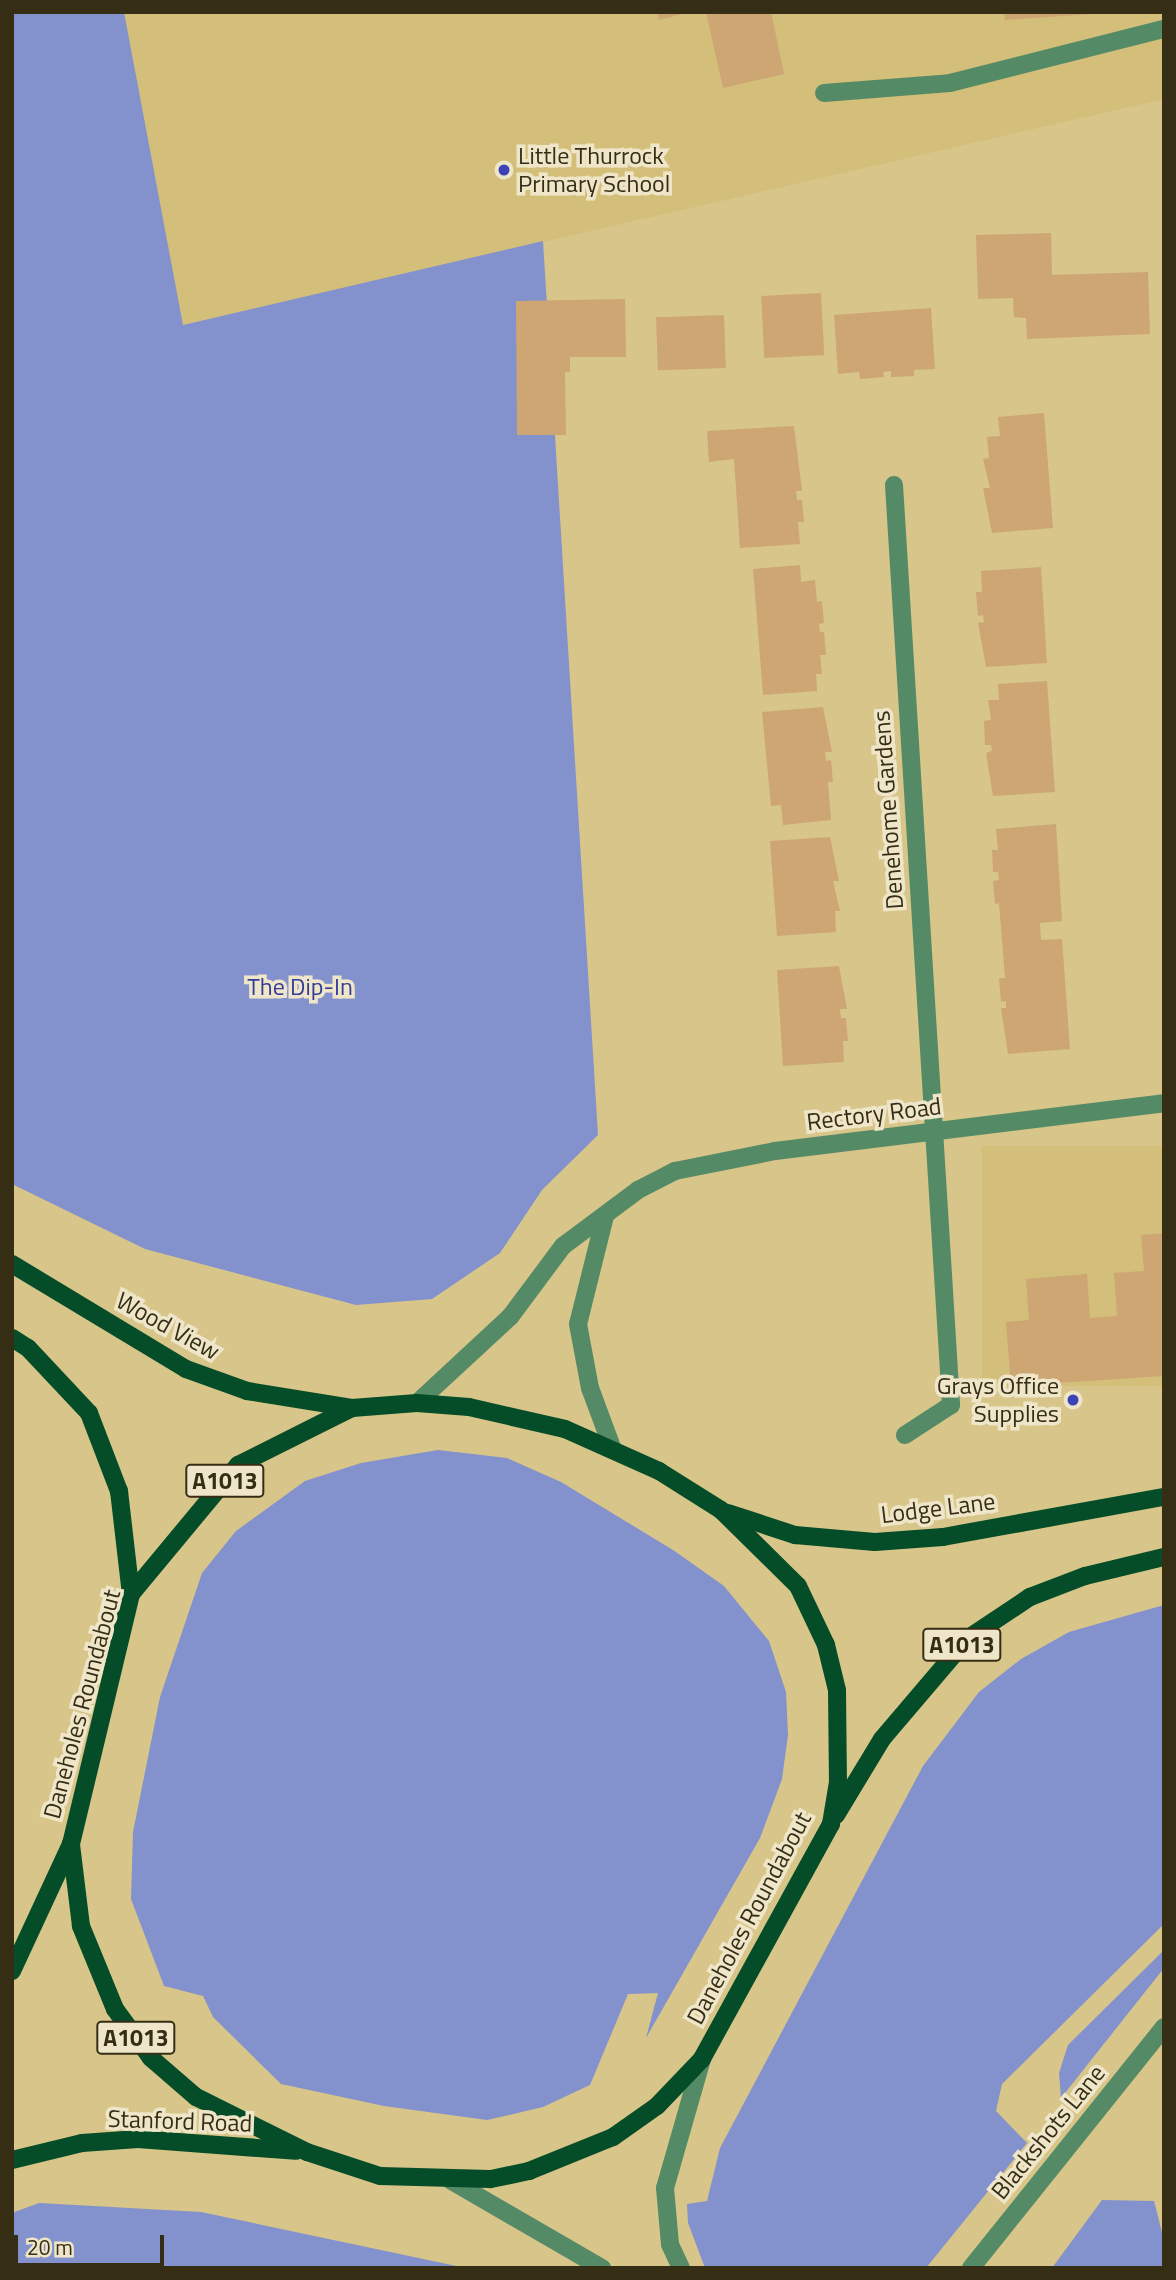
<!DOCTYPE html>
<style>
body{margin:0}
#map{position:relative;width:1176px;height:2280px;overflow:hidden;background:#d7c589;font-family:"Titillium Web",sans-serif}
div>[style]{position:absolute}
.built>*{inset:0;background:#d3bf7a;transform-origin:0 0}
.green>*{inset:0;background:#8391cd}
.building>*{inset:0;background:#cda674;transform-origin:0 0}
.minor>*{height:18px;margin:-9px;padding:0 9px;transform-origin:9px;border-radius:9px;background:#548a65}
.major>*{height:18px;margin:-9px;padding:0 9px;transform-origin:9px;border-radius:9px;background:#054d28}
.dots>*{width:19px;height:19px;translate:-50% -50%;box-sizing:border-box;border:4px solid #efe6c9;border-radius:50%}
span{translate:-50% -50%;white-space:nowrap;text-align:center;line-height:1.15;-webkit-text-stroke:7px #efe6c9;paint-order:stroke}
.shield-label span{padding:2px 5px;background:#efe6c9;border:2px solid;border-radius:5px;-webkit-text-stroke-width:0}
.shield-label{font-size:23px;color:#352e15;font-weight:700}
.poi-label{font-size:24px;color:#352e15}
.left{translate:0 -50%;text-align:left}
.right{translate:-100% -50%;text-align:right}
.street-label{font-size:24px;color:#352e15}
.park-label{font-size:24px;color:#333c98}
.frame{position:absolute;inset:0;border:14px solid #352e15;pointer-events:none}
.scale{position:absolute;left:14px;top:2235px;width:150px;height:32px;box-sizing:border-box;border:4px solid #352e15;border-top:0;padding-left:9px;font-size:21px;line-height:24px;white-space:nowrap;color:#352e15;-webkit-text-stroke:5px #efe6c9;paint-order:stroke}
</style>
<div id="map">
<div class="built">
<div style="clip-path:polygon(124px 12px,1164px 12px,1164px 99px,182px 325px)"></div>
<div style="left:1164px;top:1146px;width:240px;height:182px;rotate:90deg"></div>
</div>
<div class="green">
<div style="clip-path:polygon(12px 12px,124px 12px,183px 325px,543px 241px,598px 1135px,542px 1190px,500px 1253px,432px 1299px,356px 1305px,145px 1249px,12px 1184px)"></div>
<div style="clip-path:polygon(438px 1450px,507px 1458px,561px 1482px,673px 1550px,724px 1586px,769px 1641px,786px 1692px,788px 1735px,782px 1779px,760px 1838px,646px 2038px,658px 1993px,628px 1994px,590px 2085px,543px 2107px,487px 2120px,384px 2106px,281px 2084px,213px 2017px,203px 1996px,164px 1986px,131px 1899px,133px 1832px,160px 1697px,202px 1573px,236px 1531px,305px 1481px,361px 1463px)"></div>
<div style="clip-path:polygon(1164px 1605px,1164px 1924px,1002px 2084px,996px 2111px,1027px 2143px,926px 2268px,705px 2268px,688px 2223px,687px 2204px,707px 2201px,720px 2148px,923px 1766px,979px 1692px,1021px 1659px,1069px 1632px)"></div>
<div style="clip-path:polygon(1164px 1950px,1164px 1968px,1061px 2098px,1059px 2073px,1068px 2045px)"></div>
<div style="clip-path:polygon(1102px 2200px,1154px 2201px,1164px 2240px,1164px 2268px,1052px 2268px)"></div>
<div style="clip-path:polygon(39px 2203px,201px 2212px,466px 2268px,12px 2268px,12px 2213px)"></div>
</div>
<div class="building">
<div style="clip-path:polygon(657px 12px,686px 12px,686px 13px,659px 20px)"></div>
<div style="clip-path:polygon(706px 12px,771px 12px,784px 74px,723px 88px)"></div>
<div style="clip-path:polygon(1004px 12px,1091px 12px,1091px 14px,1005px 20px)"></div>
<div style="clip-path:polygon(1051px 233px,1052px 275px,1148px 272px,1150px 334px,1027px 339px,1026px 318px,1014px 317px,1013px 298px,978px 299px,976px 235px)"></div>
<div style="left:821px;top:293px;width:62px;height:60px;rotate:87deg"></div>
<div style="clip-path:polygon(625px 299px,626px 357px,570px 357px,570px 372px,565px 372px,566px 435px,517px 435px,516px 301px)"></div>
<div style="clip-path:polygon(931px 308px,935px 369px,914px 370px,914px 376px,891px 377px,891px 371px,883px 372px,884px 377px,860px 379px,859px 372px,838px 374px,834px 315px)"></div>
<div style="left:724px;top:315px;width:53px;height:68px;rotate:88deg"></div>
<div style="clip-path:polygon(1044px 413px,1053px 528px,992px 533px,983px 488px,990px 488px,983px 459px,989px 458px,987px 437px,1000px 436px,998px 417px)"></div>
<div style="clip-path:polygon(794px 426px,802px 491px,796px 491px,797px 500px,802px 500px,804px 522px,798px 522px,800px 544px,740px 548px,734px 459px,709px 462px,707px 431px)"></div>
<div style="clip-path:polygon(800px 565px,801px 582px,815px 580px,817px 602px,822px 601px,824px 623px,819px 624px,820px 632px,824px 632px,826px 655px,820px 655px,822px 674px,816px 674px,817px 691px,763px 695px,753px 569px)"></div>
<div style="clip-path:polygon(1041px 567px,1047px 663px,986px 667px,978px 623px,984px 622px,983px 615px,978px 616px,976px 592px,982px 592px,981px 571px)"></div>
<div style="clip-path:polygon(1047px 681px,1055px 792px,993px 796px,986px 753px,992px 751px,991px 745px,985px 745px,984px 721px,991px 720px,988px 700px,999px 700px,998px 684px)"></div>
<div style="clip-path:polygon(823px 707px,832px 752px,825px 752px,826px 761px,831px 760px,833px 782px,828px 782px,831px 820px,783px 825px,781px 805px,771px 806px,762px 712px)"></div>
<div style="clip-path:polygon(1056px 824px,1062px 921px,1040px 923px,1041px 940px,1062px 939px,1070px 1049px,1008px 1054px,1001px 1008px,1006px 1008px,1006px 1001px,1001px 1002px,999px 978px,1005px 978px,999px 903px,995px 904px,993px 881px,999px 880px,998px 872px,993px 872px,992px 850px,998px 850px,996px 829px)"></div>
<div style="clip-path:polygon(830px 837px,839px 881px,833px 881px,840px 911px,835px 911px,836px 932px,777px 936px,770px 841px)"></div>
<div style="clip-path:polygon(839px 966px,847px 1009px,840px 1009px,841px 1018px,846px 1018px,848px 1041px,843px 1041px,844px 1062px,783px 1066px,777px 970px)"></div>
<div style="clip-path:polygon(1164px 1233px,1164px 1376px,1011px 1386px,1006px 1322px,1029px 1320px,1026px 1279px,1087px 1274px,1090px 1318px,1117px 1316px,1114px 1273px,1144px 1271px,1141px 1235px)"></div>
</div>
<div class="minor">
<div style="left:824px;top:93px;width:126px;rotate:-4.5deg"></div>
<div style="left:950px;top:83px;width:221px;rotate:-14.2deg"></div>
<div style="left:894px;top:485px;width:922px;rotate:86.45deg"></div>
<div style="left:951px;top:1405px;width:55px;rotate:146.9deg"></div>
<div style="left:605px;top:1216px;width:111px;rotate:104deg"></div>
<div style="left:578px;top:1324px;width:65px;rotate:79.4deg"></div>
<div style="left:590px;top:1388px;width:63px;rotate:69.6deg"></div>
<div style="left:417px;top:1403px;width:127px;rotate:-42.8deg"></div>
<div style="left:510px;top:1317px;width:89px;rotate:-53.3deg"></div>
<div style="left:563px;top:1246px;width:94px;rotate:-36.7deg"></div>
<div style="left:638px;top:1190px;width:42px;rotate:-27.2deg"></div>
<div style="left:675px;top:1171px;width:102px;rotate:-11.3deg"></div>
<div style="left:775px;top:1151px;width:392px;rotate:-7deg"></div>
<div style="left:450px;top:2180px;width:176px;rotate:30.1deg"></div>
<div style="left:681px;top:2268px;width:26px;rotate:-115deg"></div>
<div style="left:670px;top:2244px;width:56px;rotate:-95.1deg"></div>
<div style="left:665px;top:2188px;width:134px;rotate:-74deg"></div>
<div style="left:971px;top:2268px;width:309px;rotate:-51.3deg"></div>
</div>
<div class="major">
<div style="left:12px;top:1264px;width:203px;rotate:31.1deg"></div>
<div style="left:186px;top:1369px;width:65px;rotate:19.8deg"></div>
<div style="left:247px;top:1391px;width:106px;rotate:9.2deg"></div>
<div style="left:12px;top:1338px;width:19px;rotate:32deg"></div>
<div style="left:28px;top:1348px;width:89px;rotate:46.8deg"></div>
<div style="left:89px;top:1413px;width:84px;rotate:69deg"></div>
<div style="left:119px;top:1491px;width:104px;rotate:83.4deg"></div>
<div style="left:417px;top:1403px;width:52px;rotate:4.4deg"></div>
<div style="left:469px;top:1407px;width:98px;rotate:12.9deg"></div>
<div style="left:565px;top:1429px;width:103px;rotate:24.1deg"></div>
<div style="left:659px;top:1471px;width:73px;rotate:32.2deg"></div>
<div style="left:721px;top:1510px;width:108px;rotate:44.6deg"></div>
<div style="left:798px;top:1586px;width:65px;rotate:64.6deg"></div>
<div style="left:826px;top:1645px;width:46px;rotate:76.3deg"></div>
<div style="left:837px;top:1690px;width:92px;rotate:89.4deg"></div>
<div style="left:838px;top:1782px;width:43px;rotate:99.5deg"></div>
<div style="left:831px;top:1824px;width:268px;rotate:118.8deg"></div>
<div style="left:702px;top:2059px;width:65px;rotate:133.8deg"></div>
<div style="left:657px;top:2106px;width:54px;rotate:144.8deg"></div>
<div style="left:613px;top:2137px;width:91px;rotate:158deg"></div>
<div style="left:529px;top:2171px;width:40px;rotate:168deg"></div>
<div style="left:490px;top:2179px;width:110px;rotate:-178.4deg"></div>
<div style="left:380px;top:2176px;width:77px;rotate:-161.8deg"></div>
<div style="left:307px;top:2152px;width:124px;rotate:-153.6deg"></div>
<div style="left:196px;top:2097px;width:60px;rotate:-139.1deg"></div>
<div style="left:151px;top:2058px;width:61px;rotate:-126.3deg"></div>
<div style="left:115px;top:2009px;width:90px;rotate:-112.3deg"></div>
<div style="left:81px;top:1926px;width:83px;rotate:-97deg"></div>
<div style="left:71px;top:1844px;width:257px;rotate:-76.5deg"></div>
<div style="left:131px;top:1594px;width:168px;rotate:-50.3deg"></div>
<div style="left:238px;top:1465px;width:127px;rotate:-26.6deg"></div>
<div style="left:352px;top:1408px;width:65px;rotate:-4.4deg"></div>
<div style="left:728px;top:1513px;width:71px;rotate:18.2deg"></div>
<div style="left:795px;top:1535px;width:80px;rotate:5deg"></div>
<div style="left:875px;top:1542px;width:68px;rotate:-4.2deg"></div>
<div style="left:943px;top:1537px;width:225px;rotate:-10.3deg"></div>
<div style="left:836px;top:1815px;width:89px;rotate:-58.8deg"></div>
<div style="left:882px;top:1739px;width:131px;rotate:-49.6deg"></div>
<div style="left:967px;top:1639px;width:76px;rotate:-33.7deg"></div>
<div style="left:1030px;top:1597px;width:59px;rotate:-20.9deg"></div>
<div style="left:1085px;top:1576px;width:81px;rotate:-13.5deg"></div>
<div style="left:12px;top:1971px;width:140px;rotate:-65.1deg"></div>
<div style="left:12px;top:2160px;width:72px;rotate:-13.7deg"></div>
<div style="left:82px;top:2143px;width:56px;rotate:-4.1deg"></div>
<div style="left:138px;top:2139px;width:158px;rotate:4.3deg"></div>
</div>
<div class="dots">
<div style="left:504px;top:170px;background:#3b43b7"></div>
<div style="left:1073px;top:1400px;background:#3b43b7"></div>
</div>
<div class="shield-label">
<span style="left:225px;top:1481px">A1013</span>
<span style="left:962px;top:1645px">A1013</span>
<span style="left:136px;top:2038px">A1013</span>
</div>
<div class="poi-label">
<span class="left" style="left:518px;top:170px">Little Thurrock<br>Primary School</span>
<span class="right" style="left:1059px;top:1400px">Grays Office<br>Supplies</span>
</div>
<div class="street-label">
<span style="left:888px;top:810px;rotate:-94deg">Denehome Gardens</span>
<span style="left:874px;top:1114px;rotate:-7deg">Rectory Road</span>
<span style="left:168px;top:1326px;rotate:29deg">Wood View</span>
<span style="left:938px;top:1508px;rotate:-7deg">Lodge Lane</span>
<span style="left:82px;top:1704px;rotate:-75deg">Daneholes Roundabout</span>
<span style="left:749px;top:1918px;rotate:-62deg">Daneholes Roundabout</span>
<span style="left:180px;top:2121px;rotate:2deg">Stanford Road</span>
<span style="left:1048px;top:2132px;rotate:-51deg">Blackshots Lane</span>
</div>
<div class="park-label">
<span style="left:300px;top:987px">The Dip-In</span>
</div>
<div class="frame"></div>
<div class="scale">20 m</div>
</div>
